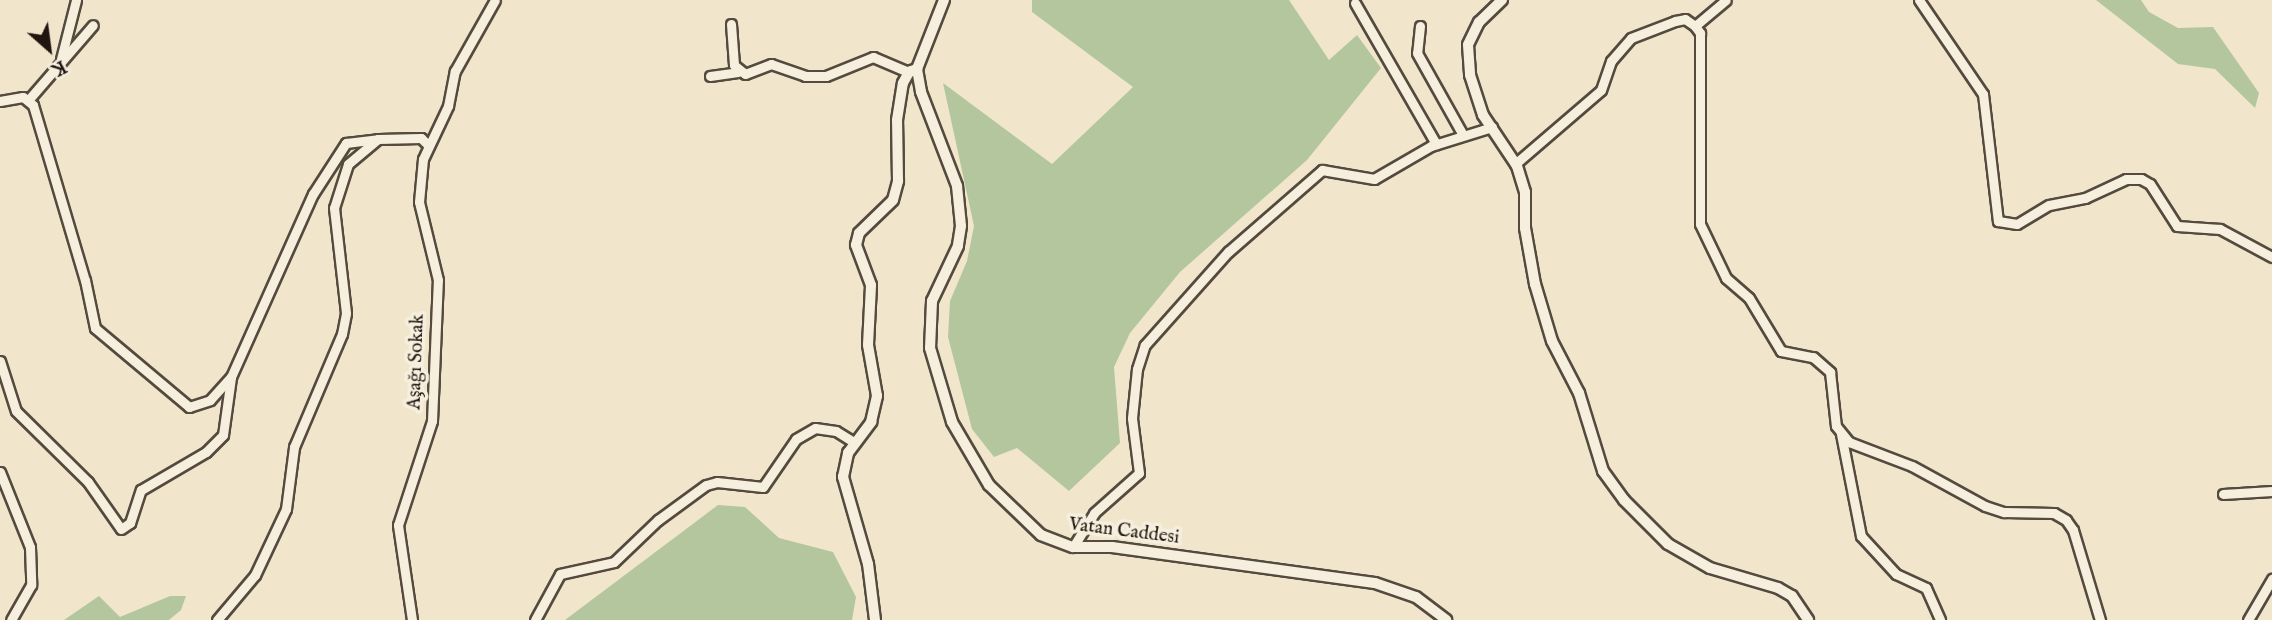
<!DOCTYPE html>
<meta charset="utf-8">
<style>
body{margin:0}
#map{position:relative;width:2272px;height:620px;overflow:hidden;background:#f1e6cc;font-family:"IM FELL English",serif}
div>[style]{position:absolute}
.green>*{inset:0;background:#b4c69d}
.roads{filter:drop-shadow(2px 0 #544a3e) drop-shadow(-2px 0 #544a3e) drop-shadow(0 2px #544a3e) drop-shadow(0 -2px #544a3e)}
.minor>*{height:9px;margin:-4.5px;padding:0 4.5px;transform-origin:4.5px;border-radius:4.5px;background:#f6efde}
.tertiary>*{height:10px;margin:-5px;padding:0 5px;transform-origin:5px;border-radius:5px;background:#f6efde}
span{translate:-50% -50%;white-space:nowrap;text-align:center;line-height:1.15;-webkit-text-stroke:7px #f6efde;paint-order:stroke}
.street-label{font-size:19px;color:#20160f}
.north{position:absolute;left:14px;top:14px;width:70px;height:70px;-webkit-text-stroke:5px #f6efde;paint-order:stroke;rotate:152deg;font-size:19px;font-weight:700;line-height:28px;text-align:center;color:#20160f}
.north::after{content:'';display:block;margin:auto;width:24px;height:32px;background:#20160f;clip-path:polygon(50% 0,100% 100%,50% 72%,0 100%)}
</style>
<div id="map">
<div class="green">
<div style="clip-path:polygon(1032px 0,1289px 0,1329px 60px,1357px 35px,1381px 68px,1307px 160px,1180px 272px,1130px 333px,1114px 367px,1120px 443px,1069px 491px,1017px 448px,994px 457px,972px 429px,948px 337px,950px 301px,967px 261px,974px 226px,943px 83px,1052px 164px,1133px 87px,1032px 12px)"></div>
<div style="clip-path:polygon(2096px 0,2141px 0,2149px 12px,2178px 28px,2213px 27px,2259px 93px,2255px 108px,2215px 69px,2178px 64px)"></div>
<div style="clip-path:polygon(718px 505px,745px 507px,779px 538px,833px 552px,856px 597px,852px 620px,565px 620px)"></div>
<div style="clip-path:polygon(99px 596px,120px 617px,170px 596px,186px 596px,181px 610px,169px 620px,64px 620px)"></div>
</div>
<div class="roads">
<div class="minor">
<div style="left:1919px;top:0;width:114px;rotate:55.8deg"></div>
<div style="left:1983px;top:94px;width:128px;rotate:83.3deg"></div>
<div style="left:1998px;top:221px;width:19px;rotate:9deg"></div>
<div style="left:2017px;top:224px;width:37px;rotate:-31deg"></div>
<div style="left:2049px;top:205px;width:37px;rotate:-11deg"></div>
<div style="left:2085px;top:198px;width:45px;rotate:-24.9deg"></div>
<div style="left:2126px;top:179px;width:15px"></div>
<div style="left:2141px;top:179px;width:10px;rotate:29deg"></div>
<div style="left:2150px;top:184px;width:50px;rotate:57.3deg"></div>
<div style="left:2177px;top:226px;width:43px;rotate:4deg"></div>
<div style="left:2220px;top:229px;width:59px;rotate:28.3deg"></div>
<div style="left:1355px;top:3px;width:163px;rotate:60.1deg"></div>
<div style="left:731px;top:24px;width:41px;rotate:85.8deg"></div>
<div style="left:734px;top:65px;width:14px;rotate:39deg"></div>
<div style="left:745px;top:74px;width:28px;rotate:-21deg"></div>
<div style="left:771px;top:64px;width:36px;rotate:19deg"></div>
<div style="left:805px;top:76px;width:21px"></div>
<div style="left:826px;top:76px;width:51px;rotate:-22deg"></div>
<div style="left:873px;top:57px;width:39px;rotate:23deg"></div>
<div style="left:1420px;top:26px;width:27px;rotate:96deg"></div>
<div style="left:1417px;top:53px;width:94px;rotate:60.7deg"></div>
<div style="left:1695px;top:26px;width:40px;rotate:-40deg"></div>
<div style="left:61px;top:59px;width:61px;rotate:-75.7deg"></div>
<div style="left:710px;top:76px;width:28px;rotate:-8deg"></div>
<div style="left:30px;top:98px;width:96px;rotate:-49.2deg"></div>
<div style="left:0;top:101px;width:23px;rotate:-10deg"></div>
<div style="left:23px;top:97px;width:13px;rotate:39deg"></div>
<div style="left:33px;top:105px;width:183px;rotate:73.5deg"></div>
<div style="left:85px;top:280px;width:49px;rotate:78.2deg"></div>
<div style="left:95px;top:328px;width:123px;rotate:40deg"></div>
<div style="left:189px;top:407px;width:22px;rotate:-18deg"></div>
<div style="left:210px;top:400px;width:31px;rotate:-48deg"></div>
<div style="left:1515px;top:164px;width:113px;rotate:-40.7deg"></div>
<div style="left:1601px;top:90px;width:31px;rotate:-71deg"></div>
<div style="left:1611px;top:61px;width:30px;rotate:-49deg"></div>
<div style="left:1631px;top:38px;width:47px;rotate:-21.1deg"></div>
<div style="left:1675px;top:21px;width:10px;rotate:-11deg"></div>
<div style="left:1685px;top:19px;width:12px;rotate:35deg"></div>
<div style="left:1695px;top:26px;width:9px;rotate:54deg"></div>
<div style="left:1700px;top:33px;width:191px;rotate:90deg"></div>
<div style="left:1700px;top:224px;width:60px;rotate:64.3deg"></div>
<div style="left:1726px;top:278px;width:30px;rotate:41deg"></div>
<div style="left:1749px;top:298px;width:62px;rotate:58.9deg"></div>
<div style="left:1781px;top:351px;width:33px;rotate:11deg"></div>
<div style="left:1813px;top:357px;width:23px;rotate:41deg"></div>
<div style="left:1830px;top:372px;width:54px;rotate:83.7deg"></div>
<div style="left:1836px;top:426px;width:21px;rotate:51deg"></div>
<div style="left:1849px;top:442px;width:67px;rotate:20.9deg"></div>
<div style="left:1912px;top:466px;width:83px;rotate:28.7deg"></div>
<div style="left:1985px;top:506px;width:20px;rotate:18deg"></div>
<div style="left:2004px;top:512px;width:50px;rotate:1.1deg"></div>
<div style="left:2054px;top:513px;width:14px;rotate:30deg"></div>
<div style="left:2066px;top:520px;width:12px;rotate:55deg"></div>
<div style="left:2073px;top:530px;width:94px;rotate:73.3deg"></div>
<div style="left:0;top:361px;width:52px;rotate:72.3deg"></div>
<div style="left:16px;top:411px;width:101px;rotate:44.6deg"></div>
<div style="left:88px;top:482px;width:57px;rotate:54.9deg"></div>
<div style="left:121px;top:529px;width:11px;rotate:-34deg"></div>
<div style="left:130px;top:523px;width:35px;rotate:-72deg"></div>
<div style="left:141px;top:490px;width:75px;rotate:-30.3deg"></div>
<div style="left:206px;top:452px;width:24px;rotate:-45deg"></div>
<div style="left:223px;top:435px;width:59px;rotate:-82.1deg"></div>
<div style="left:231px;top:377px;width:201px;rotate:-65.9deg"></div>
<div style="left:313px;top:194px;width:61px;rotate:-57.1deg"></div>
<div style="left:346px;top:143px;width:32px;rotate:-7deg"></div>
<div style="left:1841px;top:434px;width:104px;rotate:78.9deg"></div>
<div style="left:1861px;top:536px;width:52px;rotate:47.4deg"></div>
<div style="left:1896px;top:574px;width:33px;rotate:25deg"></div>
<div style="left:1926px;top:588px;width:35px;rotate:66deg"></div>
<div style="left:0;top:472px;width:81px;rotate:68.2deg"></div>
<div style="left:30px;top:547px;width:38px;rotate:88deg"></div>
<div style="left:31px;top:585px;width:40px;rotate:119.7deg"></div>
<div style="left:2223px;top:494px;width:49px;rotate:-3.5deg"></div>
<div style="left:1073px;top:547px;width:40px;rotate:-58deg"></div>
<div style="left:1094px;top:513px;width:60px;rotate:-41.6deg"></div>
<div style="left:1139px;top:473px;width:55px;rotate:-97.3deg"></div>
<div style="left:1132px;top:418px;width:49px;rotate:-84.2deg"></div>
<div style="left:1137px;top:369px;width:25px;rotate:-72deg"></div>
<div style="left:1145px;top:345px;width:125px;rotate:-48.3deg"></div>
<div style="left:1228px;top:252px;width:125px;rotate:-41.1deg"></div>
<div style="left:1322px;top:170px;width:53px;rotate:9.8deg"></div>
<div style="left:1374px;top:179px;width:66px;rotate:-30.1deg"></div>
<div style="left:1431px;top:146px;width:64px;rotate:-17.3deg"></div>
<div style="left:217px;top:620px;width:59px;rotate:-49.8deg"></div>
<div style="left:255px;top:575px;width:73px;rotate:-64.8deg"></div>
<div style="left:286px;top:509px;width:63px;rotate:-82.6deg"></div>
<div style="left:294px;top:447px;width:123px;rotate:-67deg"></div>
<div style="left:342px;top:334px;width:21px;rotate:-79deg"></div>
<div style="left:346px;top:313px;width:106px;rotate:-96.5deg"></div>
<div style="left:334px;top:208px;width:46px;rotate:-72.3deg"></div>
<div style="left:348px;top:164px;width:39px;rotate:-40deg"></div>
<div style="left:378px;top:139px;width:43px;rotate:-1.3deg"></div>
<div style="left:421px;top:138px;width:10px;rotate:45deg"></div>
<div style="left:412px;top:620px;width:96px;rotate:-98.4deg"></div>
<div style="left:398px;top:525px;width:109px;rotate:-71.9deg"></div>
<div style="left:432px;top:421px;width:141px;rotate:-87.6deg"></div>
<div style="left:438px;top:280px;width:80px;rotate:-103.7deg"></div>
<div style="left:419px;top:202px;width:43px;rotate:-84.7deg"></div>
<div style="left:423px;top:159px;width:59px;rotate:-64.7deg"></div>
<div style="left:448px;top:106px;width:36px;rotate:-79deg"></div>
<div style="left:455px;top:71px;width:81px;rotate:-60.6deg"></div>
<div style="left:535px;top:620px;width:52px;rotate:-61.5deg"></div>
<div style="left:560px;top:574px;width:55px;rotate:-12.5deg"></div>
<div style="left:614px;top:562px;width:61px;rotate:-43.7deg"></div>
<div style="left:658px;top:520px;width:59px;rotate:-36.1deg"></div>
<div style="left:706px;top:485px;width:11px;rotate:-15deg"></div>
<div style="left:717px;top:482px;width:46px;rotate:6.2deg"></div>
<div style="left:763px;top:487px;width:58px;rotate:-55.5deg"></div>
<div style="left:796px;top:439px;width:22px;rotate:-30deg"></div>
<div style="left:815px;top:428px;width:21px;rotate:8deg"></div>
<div style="left:836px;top:431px;width:22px;rotate:32deg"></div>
<div style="left:2248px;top:620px;width:48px;rotate:-59.7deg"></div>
</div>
<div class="tertiary">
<div style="left:944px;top:0;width:74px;rotate:111.4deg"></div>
<div style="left:917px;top:69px;width:23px;rotate:80deg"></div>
<div style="left:921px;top:92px;width:101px;rotate:69deg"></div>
<div style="left:957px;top:186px;width:40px;rotate:84.3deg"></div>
<div style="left:961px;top:226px;width:20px;rotate:99deg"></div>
<div style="left:958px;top:246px;width:61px;rotate:115.3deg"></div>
<div style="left:932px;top:301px;width:47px;rotate:92.4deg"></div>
<div style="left:930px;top:348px;width:77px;rotate:73.4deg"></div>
<div style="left:952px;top:422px;width:73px;rotate:59.6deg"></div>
<div style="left:989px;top:485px;width:72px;rotate:43.9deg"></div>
<div style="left:1041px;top:535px;width:34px;rotate:21deg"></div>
<div style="left:1073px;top:547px;width:39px"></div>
<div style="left:1112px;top:547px;width:265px;rotate:7.8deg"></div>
<div style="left:1375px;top:583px;width:43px;rotate:18.9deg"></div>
<div style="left:1416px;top:597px;width:38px;rotate:37deg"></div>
<div style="left:1502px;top:0;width:32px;rotate:136deg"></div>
<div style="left:1479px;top:22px;width:25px;rotate:116deg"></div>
<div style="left:1468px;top:45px;width:30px;rotate:86deg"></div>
<div style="left:1470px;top:75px;width:42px;rotate:72deg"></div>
<div style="left:1483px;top:115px;width:61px;rotate:56.3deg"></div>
<div style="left:1517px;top:166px;width:27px;rotate:73deg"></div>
<div style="left:1525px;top:192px;width:36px;rotate:90deg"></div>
<div style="left:1525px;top:228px;width:57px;rotate:79.9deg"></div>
<div style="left:1535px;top:284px;width:59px;rotate:73.4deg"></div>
<div style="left:1552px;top:341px;width:59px;rotate:62.6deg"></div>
<div style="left:1579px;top:393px;width:82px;rotate:72.9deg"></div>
<div style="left:1603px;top:471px;width:36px;rotate:54deg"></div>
<div style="left:1624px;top:500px;width:62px;rotate:45deg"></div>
<div style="left:1668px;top:544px;width:48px;rotate:29.7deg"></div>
<div style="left:1710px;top:568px;width:71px;rotate:16.4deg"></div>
<div style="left:1778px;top:588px;width:16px;rotate:30deg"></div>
<div style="left:1792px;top:596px;width:29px;rotate:56deg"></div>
<div style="left:875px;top:620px;width:56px;rotate:-97.1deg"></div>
<div style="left:868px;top:564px;width:91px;rotate:-106deg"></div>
<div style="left:843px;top:477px;width:25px;rotate:-78deg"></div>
<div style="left:848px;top:453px;width:39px;rotate:-53deg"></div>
<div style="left:871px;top:422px;width:27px;rotate:-77deg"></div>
<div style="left:877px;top:396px;width:52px;rotate:-100deg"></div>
<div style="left:868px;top:345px;width:60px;rotate:-87.1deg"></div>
<div style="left:871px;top:285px;width:43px;rotate:-110.6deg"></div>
<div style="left:856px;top:245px;width:12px;rotate:-76deg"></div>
<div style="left:859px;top:233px;width:47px;rotate:-44.1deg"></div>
<div style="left:893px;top:200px;width:20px;rotate:-75deg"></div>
<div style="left:898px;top:181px;width:61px;rotate:-90.9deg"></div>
<div style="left:897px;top:120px;width:37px;rotate:-81deg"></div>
<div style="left:903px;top:83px;width:13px;rotate:-61deg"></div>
<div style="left:909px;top:72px;width:9px;rotate:-21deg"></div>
</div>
</div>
<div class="street-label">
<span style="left:417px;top:362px;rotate:-88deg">Aşağı Sokak</span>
<span style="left:1124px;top:532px;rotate:7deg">Vatan Caddesi</span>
</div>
<div class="north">K</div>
</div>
